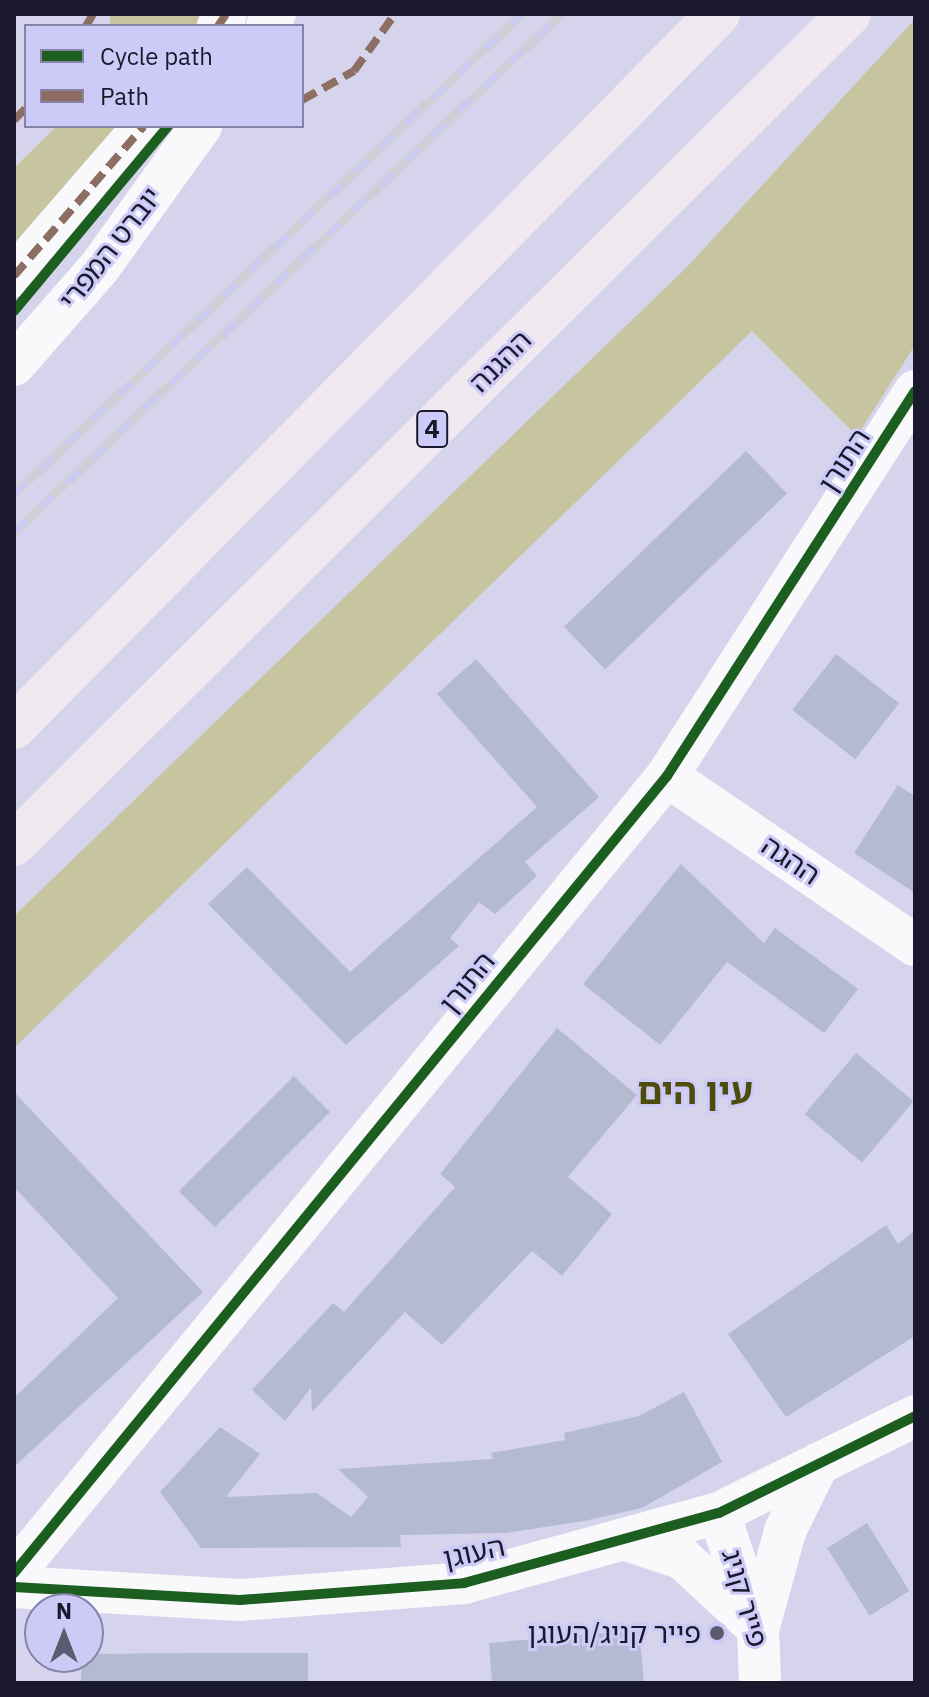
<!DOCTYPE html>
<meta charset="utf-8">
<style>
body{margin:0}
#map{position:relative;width:929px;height:1697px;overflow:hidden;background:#d6d4ec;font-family:"IBM Plex Sans","Noto Sans Hebrew",sans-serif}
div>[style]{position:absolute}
.green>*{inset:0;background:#c6c5a0;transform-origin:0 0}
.building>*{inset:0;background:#b5bad3;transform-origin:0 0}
.minor>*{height:42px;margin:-21px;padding:0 21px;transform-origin:21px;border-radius:21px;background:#f9f9fc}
.highway>*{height:44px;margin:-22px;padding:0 22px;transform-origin:22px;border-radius:22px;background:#f0e8ef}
.rail>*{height:9px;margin-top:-4.5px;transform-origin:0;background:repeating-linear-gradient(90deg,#cdcaf7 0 18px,#cfcfd6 0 36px);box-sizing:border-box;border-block:2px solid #cfcfd6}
.quiet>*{height:8px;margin-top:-4px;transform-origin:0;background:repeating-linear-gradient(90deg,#8d6e63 0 16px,transparent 0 24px)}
.cycleway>*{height:10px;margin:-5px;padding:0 5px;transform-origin:5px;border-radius:5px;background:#1b5e20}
.dots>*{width:22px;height:22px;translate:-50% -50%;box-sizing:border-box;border:4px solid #cdcaf7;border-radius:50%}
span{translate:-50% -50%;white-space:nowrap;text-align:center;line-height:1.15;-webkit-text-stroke:6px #cdcaf7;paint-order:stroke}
.shield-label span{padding:2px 6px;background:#cdcaf7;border:2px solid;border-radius:6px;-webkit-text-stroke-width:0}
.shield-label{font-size:26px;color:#1a182c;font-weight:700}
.street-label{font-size:28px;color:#1a182c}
.poi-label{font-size:28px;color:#1a182c}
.right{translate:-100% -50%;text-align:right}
.district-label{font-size:36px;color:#4e4c0d;font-weight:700}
.frame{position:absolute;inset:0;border:16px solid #1a182c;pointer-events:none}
.legend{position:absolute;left:24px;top:24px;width:280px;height:104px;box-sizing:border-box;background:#cdcaf7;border:2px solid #8583a6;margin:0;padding:10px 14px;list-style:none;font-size:24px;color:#1a182c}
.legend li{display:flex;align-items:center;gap:16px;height:40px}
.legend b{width:40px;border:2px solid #8583a6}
.north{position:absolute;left:24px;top:1593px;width:80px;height:80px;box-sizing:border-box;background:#cdcaf7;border:2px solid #8583a6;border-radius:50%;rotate:0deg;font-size:22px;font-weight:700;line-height:32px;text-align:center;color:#1a182c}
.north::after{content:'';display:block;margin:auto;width:28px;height:36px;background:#5c5a6f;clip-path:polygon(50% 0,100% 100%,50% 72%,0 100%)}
</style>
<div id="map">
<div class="green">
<div style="left:110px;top:14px;width:125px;height:13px"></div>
<div style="clip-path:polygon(915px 19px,915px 345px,857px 436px,752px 331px,14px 1048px,14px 916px,688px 266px)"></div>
<div style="clip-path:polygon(57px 126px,155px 126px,14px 294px,14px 168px)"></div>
</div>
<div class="building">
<div style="left:746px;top:451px;width:59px;height:253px;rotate:46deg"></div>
<div style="left:836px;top:654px;width:80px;height:71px;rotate:38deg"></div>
<div style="clip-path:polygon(476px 659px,599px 797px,525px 862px,537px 876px,495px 914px,479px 902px,450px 938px,459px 946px,346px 1045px,208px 904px,247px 867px,350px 972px,537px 807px,437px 694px)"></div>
<div style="clip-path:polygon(898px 785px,915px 796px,915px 893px,854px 853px)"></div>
<div style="clip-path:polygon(681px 864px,764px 943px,775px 928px,858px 989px,824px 1033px,727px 962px,660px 1045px,583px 984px)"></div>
<div style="clip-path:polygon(557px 1028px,637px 1095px,568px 1177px,612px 1214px,562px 1276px,532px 1251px,442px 1345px,405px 1312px,312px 1412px,311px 1388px,285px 1421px,252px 1390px,333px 1303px,344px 1312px,455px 1187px,440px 1174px)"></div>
<div style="left:856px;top:1053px;width:75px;height:80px;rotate:40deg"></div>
<div style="left:294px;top:1076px;width:51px;height:163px;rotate:45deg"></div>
<div style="clip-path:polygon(14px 1092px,203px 1292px,14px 1467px,14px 1398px,118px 1298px,14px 1187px)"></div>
<div style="clip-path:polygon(886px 1225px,898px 1244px,915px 1230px,915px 1336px,786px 1417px,728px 1334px)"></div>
<div style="clip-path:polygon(684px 1392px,722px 1462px,642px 1508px,584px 1521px,506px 1533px,400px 1535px,401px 1547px,201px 1548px,160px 1492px,220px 1427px,260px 1454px,226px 1497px,317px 1493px,351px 1517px,368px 1497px,338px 1469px,493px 1459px,491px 1453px,565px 1440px,564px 1433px,639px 1416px)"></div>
<div style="left:867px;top:1523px;width:80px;height:47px;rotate:58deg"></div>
<div style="clip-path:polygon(639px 1630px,644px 1683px,492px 1683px,489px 1643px)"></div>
<div style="clip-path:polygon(194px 1653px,308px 1653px,308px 1683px,81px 1683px,82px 1657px,88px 1654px)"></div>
</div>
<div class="minor">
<div style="left:218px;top:26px;width:14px;rotate:-56deg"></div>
<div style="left:267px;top:26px;width:14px;rotate:-56deg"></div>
<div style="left:14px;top:276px;width:198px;rotate:-49.1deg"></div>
<div style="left:14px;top:365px;width:129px;rotate:-48.8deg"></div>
<div style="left:99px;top:268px;width:175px;rotate:-54.3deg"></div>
<div style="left:667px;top:776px;width:300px;rotate:34.3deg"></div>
<div style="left:719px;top:1513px;width:123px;rotate:71.6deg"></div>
<div style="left:758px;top:1630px;width:53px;rotate:87.8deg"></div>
<div style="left:624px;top:1539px;width:62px;rotate:18.7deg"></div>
<div style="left:683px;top:1559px;width:94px;rotate:42.8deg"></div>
<div style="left:14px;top:1573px;width:1030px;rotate:-50.67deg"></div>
<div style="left:667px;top:776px;width:458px;rotate:-57.2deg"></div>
<div style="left:14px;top:1587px;width:226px;rotate:3.3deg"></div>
<div style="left:240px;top:1600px;width:225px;rotate:-4.3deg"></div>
<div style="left:464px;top:1583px;width:264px;rotate:-15.4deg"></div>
<div style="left:719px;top:1513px;width:219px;rotate:-26.3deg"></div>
<div style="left:758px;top:1630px;width:103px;rotate:-74.7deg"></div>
<div style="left:785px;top:1531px;width:75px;rotate:-63.8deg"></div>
</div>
<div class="highway">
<div style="left:14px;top:727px;width:1002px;rotate:-45.36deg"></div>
<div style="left:14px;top:844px;width:1177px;rotate:-44.83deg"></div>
</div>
<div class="rail">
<div style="left:14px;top:494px;width:698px;rotate:-43.43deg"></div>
<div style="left:14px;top:532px;width:753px;rotate:-43.44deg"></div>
</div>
<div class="quiet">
<div style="left:86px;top:26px;width:14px;rotate:-60deg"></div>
<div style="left:218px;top:26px;width:14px;rotate:-56deg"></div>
<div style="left:302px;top:100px;width:60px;rotate:-29.1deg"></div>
<div style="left:354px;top:71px;width:70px;rotate:-54.3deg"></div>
<div style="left:14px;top:120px;width:17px;rotate:-45deg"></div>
<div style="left:14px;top:276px;width:198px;rotate:-49.1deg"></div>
</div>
<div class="cycleway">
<div style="left:14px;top:311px;width:241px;rotate:-50.2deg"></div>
<div style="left:14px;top:1573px;width:1030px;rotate:-50.67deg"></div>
<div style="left:667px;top:776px;width:458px;rotate:-57.2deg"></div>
<div style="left:14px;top:1587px;width:226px;rotate:3.3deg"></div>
<div style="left:240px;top:1600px;width:225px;rotate:-4.3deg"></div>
<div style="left:464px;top:1583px;width:264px;rotate:-15.4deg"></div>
<div style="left:719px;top:1513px;width:219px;rotate:-26.3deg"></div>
</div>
<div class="dots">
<div style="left:717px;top:1633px;background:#5c5a6f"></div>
</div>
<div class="shield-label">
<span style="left:432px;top:429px">4</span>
</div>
<div class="street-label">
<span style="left:110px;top:248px;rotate:-52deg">יוברט המפרי</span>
<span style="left:500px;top:361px;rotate:-45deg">ההגנה</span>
<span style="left:844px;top:460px;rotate:-57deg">התורן</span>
<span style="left:791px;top:860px;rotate:34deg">ההגה</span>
<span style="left:467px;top:982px;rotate:-51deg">התורן</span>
<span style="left:474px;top:1552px;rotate:-12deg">העוגן</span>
<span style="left:745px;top:1598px;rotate:74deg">פייר קניג</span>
</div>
<div class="poi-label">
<span class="right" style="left:701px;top:1633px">פייר קניג/העוגן</span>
</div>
<div class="district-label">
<span style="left:695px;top:1091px">עין הים</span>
</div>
<div class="frame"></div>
<ul class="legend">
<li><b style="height:10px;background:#1b5e20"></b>Cycle path</li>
<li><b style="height:10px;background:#8d6e63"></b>Path</li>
</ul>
<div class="north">N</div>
</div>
